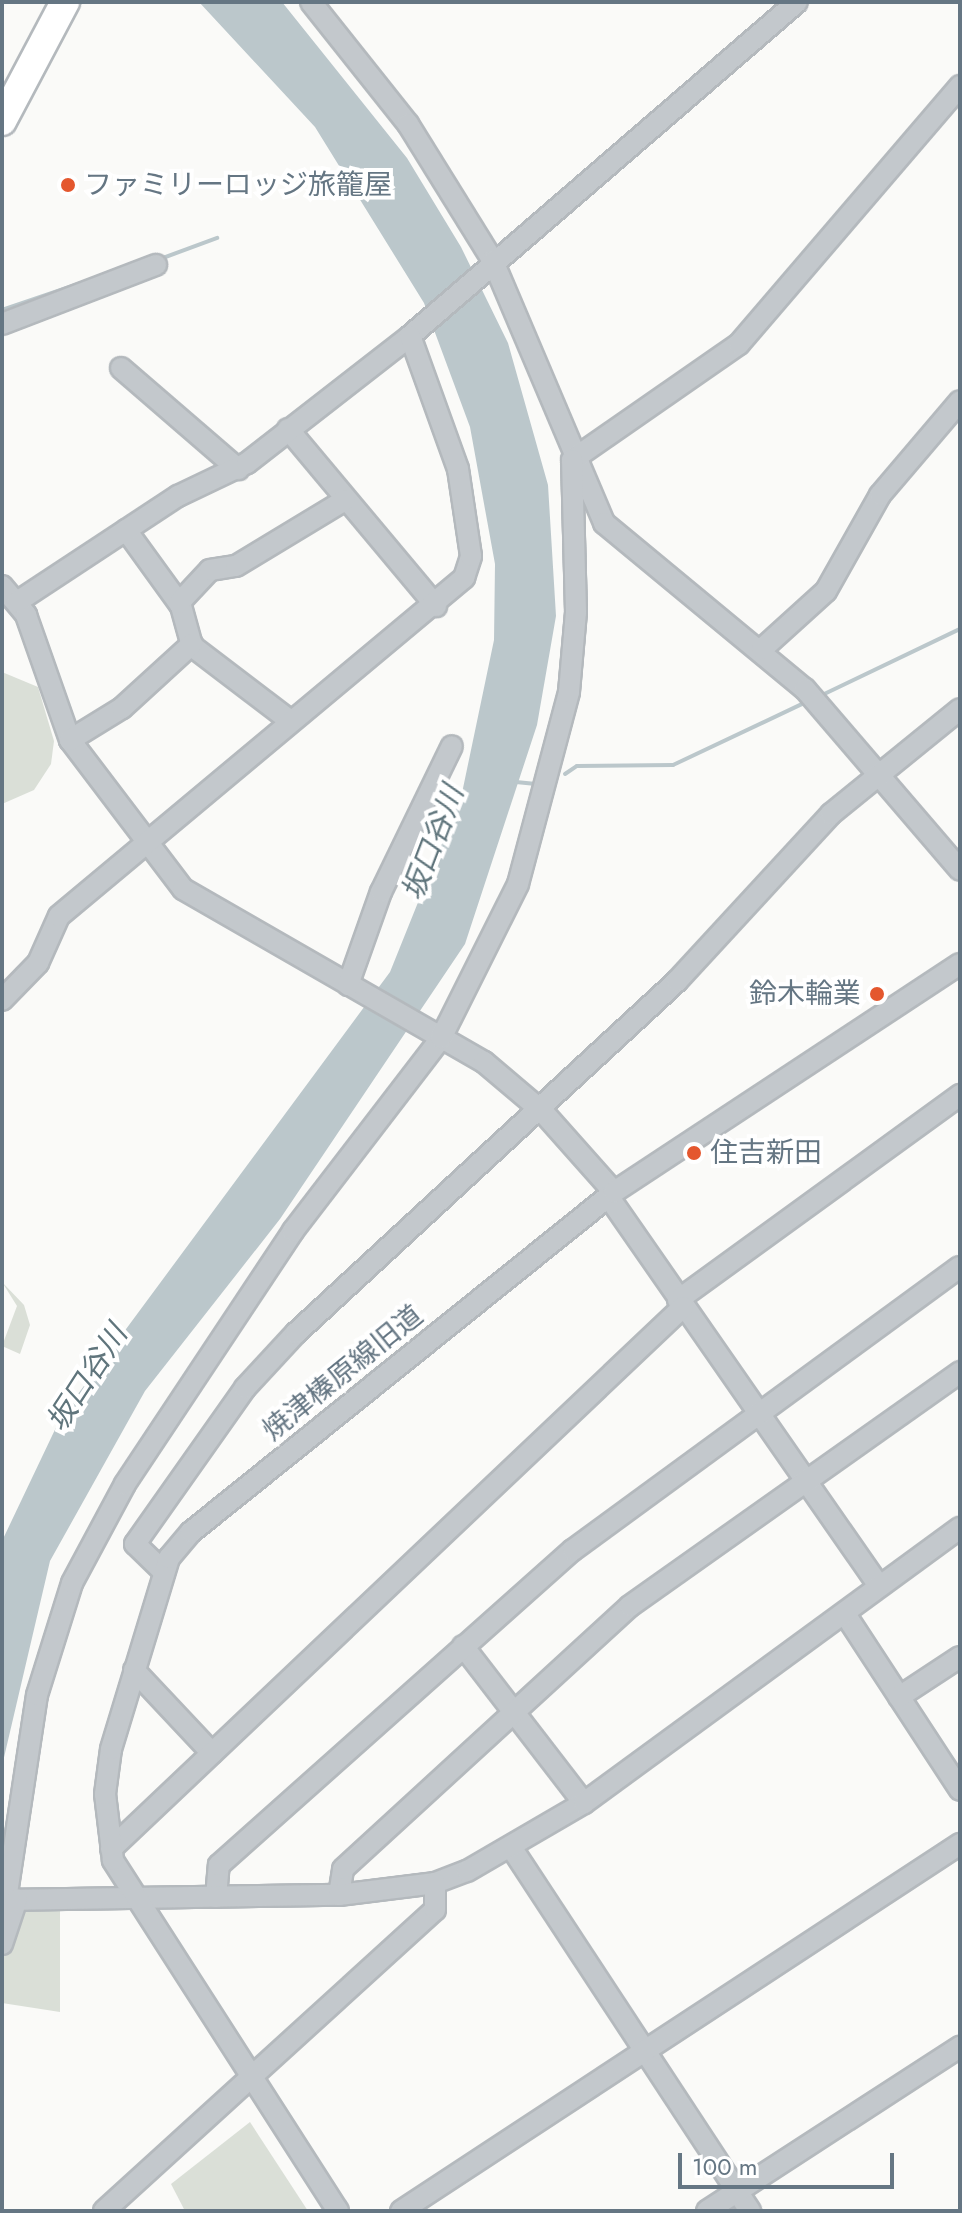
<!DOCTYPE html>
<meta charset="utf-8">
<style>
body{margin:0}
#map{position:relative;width:962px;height:2213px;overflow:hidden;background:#fafaf8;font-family:Jost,"Noto Sans JP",sans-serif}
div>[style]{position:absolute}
.green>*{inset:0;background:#dadfd7}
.water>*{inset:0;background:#bbc7cb}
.stream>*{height:4px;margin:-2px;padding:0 2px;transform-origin:2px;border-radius:2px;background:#bbc7cb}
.roads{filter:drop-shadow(2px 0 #b4b9bd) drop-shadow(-2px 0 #b4b9bd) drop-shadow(0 2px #b4b9bd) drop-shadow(0 -2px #b4b9bd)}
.minor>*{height:20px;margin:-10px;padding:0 10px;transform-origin:10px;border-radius:10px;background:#c3c8cc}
.highway>*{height:28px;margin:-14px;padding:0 14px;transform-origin:14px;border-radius:14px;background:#fff}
.dots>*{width:22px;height:22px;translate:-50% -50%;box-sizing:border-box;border:4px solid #fff;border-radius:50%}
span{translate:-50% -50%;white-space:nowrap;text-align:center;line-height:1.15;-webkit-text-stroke:8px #fff;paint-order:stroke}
.poi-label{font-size:28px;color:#657683}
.left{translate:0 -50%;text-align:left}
.right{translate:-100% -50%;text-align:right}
.street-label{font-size:28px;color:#657683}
.water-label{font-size:30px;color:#60757c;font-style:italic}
.frame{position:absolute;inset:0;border:4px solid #657683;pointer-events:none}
.scale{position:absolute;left:678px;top:2153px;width:216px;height:36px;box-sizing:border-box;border:4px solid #657683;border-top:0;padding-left:10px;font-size:24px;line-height:28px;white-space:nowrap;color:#657683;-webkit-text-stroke:6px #fff;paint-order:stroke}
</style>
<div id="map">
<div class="green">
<div style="clip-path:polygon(2px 672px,38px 687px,54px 741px,51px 764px,34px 790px,2px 804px)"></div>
<div style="clip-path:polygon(2px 1282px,24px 1305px,30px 1325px,20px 1354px,2px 1346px,17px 1306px)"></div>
<div style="clip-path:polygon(19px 1909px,60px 1911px,60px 2012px,2px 2003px,2px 1959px)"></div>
<div style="clip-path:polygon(250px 2122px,308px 2211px,185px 2211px,171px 2184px)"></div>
</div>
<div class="water">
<div style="clip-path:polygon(199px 2px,282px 2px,407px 158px,461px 247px,508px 343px,548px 485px,556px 616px,537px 725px,465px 944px,280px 1219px,145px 1391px,50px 1561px,2px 1766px,2px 1541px,61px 1417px,390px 972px,462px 793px,494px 640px,495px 564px,470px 427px,424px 303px,315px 127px)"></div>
</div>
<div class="stream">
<div style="left:334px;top:175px;width:22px;rotate:24deg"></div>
<div style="left:160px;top:259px;width:61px;rotate:-20.2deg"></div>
<div style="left:2px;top:310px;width:90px;rotate:-18.8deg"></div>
<div style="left:818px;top:697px;width:157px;rotate:-25.6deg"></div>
<div style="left:565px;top:774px;width:14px;rotate:-34deg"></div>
<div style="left:577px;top:766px;width:96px;rotate:-0.6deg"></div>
<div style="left:673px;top:765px;width:147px;rotate:-25.3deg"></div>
<div style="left:516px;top:782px;width:20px;rotate:6deg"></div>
</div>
<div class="roads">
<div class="minor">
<div style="left:311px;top:2px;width:156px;rotate:51.5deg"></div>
<div style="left:408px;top:124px;width:161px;rotate:58.2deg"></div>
<div style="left:493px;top:261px;width:285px;rotate:67deg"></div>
<div style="left:604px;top:523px;width:261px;rotate:39.6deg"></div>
<div style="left:805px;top:689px;width:238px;rotate:49.4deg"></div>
<div style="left:2px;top:324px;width:165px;rotate:-21deg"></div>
<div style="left:121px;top:368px;width:155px;rotate:40.8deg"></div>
<div style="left:288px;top:429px;width:231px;rotate:50.1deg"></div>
<div style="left:572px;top:460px;width:203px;rotate:-34.8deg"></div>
<div style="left:739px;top:344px;width:340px;rotate:-49.4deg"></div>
<div style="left:126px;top:530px;width:94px;rotate:54.1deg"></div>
<div style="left:181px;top:606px;width:41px;rotate:74.6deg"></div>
<div style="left:192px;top:646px;width:122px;rotate:37.3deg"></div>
<div style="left:2px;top:586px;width:38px;rotate:50deg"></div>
<div style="left:26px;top:615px;width:133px;rotate:70.6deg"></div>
<div style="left:70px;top:740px;width:187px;rotate:52.8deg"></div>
<div style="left:183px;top:889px;width:347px;rotate:29.9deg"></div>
<div style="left:484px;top:1062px;width:76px;rotate:40.2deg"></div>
<div style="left:542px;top:1111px;width:108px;rotate:48.4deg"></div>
<div style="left:17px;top:602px;width:193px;rotate:-33.4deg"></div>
<div style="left:178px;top:496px;width:76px;rotate:-25.6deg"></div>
<div style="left:247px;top:463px;width:207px;rotate:-37.9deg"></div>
<div style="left:410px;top:336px;width:511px;rotate:-40.8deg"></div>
<div style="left:179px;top:603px;width:45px;rotate:-46.8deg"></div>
<div style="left:210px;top:570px;width:26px;rotate:-9deg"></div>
<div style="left:236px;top:566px;width:127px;rotate:-31.2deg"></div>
<div style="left:762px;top:649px;width:86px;rotate:-42.2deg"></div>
<div style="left:826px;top:591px;width:110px;rotate:-60.6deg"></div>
<div style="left:880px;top:495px;width:123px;rotate:-49.6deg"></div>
<div style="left:70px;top:740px;width:61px;rotate:-31.6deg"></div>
<div style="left:122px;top:708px;width:95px;rotate:-42.4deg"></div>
<div style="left:348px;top:985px;width:99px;rotate:-70.5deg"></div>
<div style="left:381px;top:892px;width:162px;rotate:-64.1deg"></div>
<div style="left:2px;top:1000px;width:52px;rotate:-45.8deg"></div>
<div style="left:38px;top:963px;width:51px;rotate:-65.9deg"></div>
<div style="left:59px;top:916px;width:528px;rotate:-39.85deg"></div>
<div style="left:464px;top:578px;width:23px;rotate:-72deg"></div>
<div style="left:471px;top:556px;width:88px;rotate:-98.5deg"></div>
<div style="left:458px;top:469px;width:141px;rotate:-109.8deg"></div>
<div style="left:608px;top:1196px;width:475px;rotate:55.2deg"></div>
<div style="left:678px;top:1300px;width:349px;rotate:-36deg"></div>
<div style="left:163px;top:1571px;width:39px;rotate:-136deg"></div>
<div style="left:135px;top:1544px;width:191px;rotate:-54.8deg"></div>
<div style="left:245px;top:1388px;width:75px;rotate:-47.2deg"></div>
<div style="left:296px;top:1333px;width:519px;rotate:-42.73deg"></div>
<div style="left:677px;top:981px;width:227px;rotate:-47.3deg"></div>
<div style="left:831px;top:814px;width:166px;rotate:-39.1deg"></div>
<div style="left:845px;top:1614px;width:210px;rotate:56.8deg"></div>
<div style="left:463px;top:1646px;width:198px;rotate:52.4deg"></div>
<div style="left:134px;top:1670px;width:114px;rotate:46.8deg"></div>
<div style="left:899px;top:1697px;width:73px;rotate:-33.3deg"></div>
<div style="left:111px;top:1849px;width:788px;rotate:-43.46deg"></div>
<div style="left:513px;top:1850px;width:432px;rotate:56.7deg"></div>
<div style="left:339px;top:1895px;width:26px;rotate:-81deg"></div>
<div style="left:343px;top:1869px;width:389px;rotate:-42.5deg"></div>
<div style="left:630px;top:1606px;width:405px;rotate:-35.3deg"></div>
<div style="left:216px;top:1897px;width:32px;rotate:-85deg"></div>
<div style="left:219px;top:1865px;width:474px;rotate:-41.7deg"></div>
<div style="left:573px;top:1550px;width:479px;rotate:-36.2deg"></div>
<div style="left:2px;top:1900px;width:337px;rotate:-0.9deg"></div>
<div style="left:339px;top:1895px;width:97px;rotate:-7.1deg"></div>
<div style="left:435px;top:1883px;width:34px;rotate:-21deg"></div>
<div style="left:467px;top:1871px;width:135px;rotate:-30.2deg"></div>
<div style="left:584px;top:1803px;width:466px;rotate:-36.2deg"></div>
<div style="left:6px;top:1900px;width:207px;rotate:-81.4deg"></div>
<div style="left:37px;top:1695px;width:117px;rotate:-72.6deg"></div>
<div style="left:72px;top:1583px;width:112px;rotate:-61.8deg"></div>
<div style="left:125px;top:1484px;width:304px;rotate:-56.4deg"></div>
<div style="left:293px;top:1231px;width:243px;rotate:-52.5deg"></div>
<div style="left:441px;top:1038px;width:172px;rotate:-63.4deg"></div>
<div style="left:518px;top:884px;width:199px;rotate:-75.1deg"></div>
<div style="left:569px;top:692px;width:80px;rotate:-85deg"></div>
<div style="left:576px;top:612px;width:152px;rotate:-91.5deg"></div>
<div style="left:2px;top:1944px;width:47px;rotate:-71.6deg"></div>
<div style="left:104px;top:2211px;width:447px;rotate:-42.3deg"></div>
<div style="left:435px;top:1910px;width:27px;rotate:-90deg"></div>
<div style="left:338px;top:2211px;width:417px;rotate:-122.7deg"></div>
<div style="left:113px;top:1860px;width:66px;rotate:-96.9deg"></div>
<div style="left:105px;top:1794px;width:45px;rotate:-82.4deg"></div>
<div style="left:111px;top:1749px;width:200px;rotate:-73.1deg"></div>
<div style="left:169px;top:1558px;width:34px;rotate:-50deg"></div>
<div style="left:191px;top:1532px;width:543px;rotate:-38.79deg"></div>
<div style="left:614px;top:1192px;width:414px;rotate:-33.4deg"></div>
<div style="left:401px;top:2211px;width:669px;rotate:-33.29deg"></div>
<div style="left:707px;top:2211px;width:302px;rotate:-33deg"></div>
</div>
<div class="highway">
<div style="left:2px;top:121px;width:135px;rotate:-62.1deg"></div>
</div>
</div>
<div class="dots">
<div style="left:68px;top:185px;background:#e4572e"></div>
<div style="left:877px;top:994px;background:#e4572e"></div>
<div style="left:694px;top:1153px;background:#e4572e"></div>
</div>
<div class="poi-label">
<span class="left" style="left:84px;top:185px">ファミリーロッジ旅籠屋</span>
<span class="right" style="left:861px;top:994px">鈴木輪業</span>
<span class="left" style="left:710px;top:1153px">住吉新田</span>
</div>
<div class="street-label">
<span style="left:343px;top:1373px;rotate:-39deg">焼津榛原線旧道</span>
</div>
<div class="water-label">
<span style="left:433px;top:843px;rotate:-69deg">坂口谷川</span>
<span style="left:87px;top:1378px;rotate:-57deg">坂口谷川</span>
</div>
<div class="frame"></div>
<div class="scale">100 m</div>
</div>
